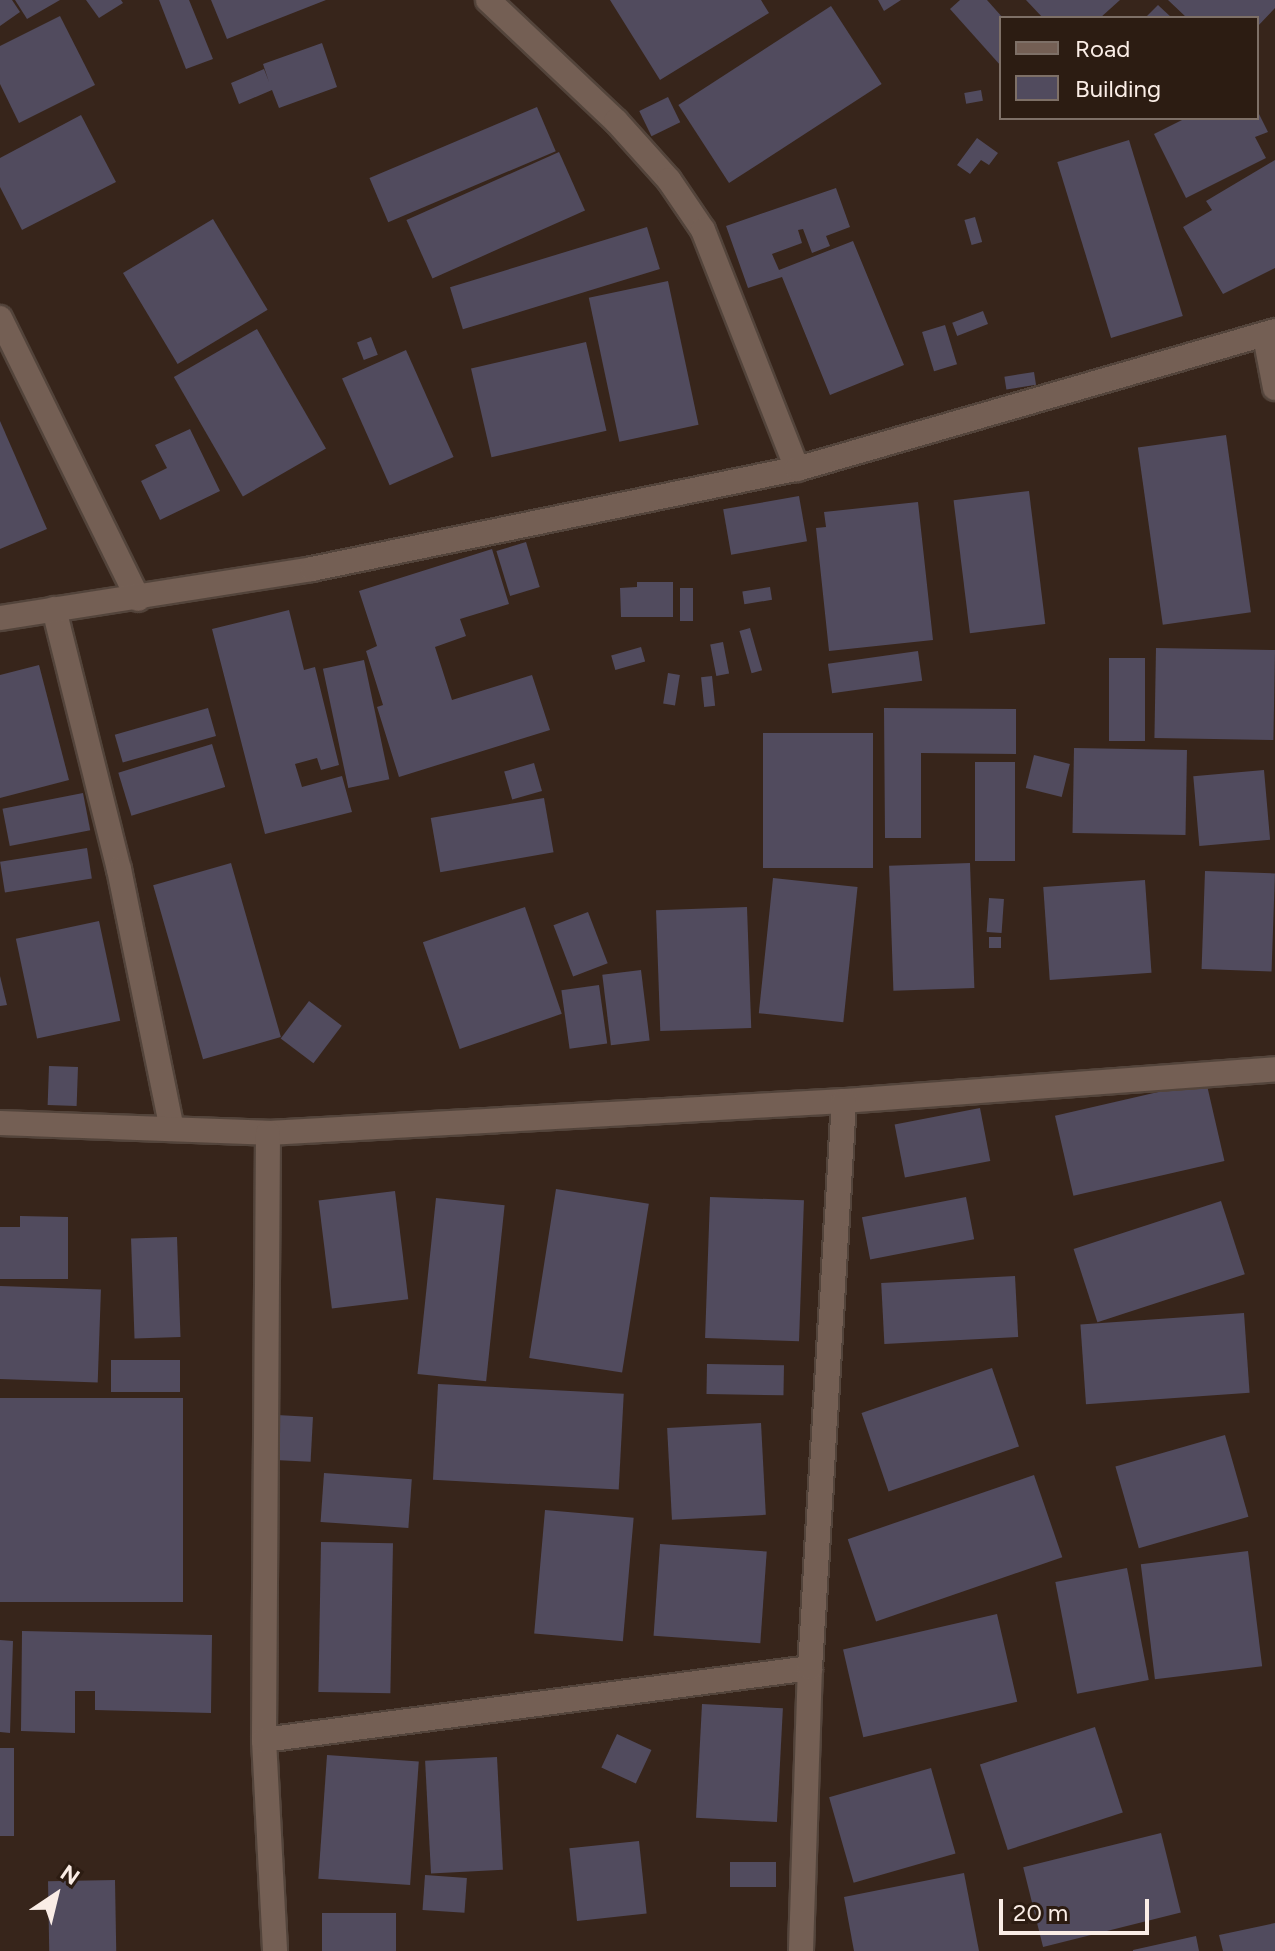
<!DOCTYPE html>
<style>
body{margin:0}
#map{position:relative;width:1275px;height:1951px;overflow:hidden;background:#37251b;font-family:Figtree,sans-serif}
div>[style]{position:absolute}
.building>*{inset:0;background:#514b5e;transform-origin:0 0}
.roads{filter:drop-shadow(2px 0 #53443b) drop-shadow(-2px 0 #53443b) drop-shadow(0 2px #53443b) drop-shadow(0 -2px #53443b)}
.minor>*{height:24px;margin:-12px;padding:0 12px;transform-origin:12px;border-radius:12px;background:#745f54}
span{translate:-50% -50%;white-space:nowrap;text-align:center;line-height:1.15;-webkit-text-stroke:6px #2c1c12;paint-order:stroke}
.legend{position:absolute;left:999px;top:16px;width:260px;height:104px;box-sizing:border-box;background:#2c1c12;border:2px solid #7e7067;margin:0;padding:10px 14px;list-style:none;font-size:24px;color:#faede6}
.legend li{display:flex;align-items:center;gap:16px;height:40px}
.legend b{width:40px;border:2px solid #7e7067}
.north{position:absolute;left:16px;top:1855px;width:80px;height:80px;-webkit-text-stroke:6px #2c1c12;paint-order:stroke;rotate:35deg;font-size:22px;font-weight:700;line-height:32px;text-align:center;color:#faede6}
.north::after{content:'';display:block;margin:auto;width:28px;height:36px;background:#faede6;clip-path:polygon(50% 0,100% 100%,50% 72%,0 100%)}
.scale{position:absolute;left:999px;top:1899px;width:150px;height:36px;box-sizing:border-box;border:4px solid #faede6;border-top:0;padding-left:10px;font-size:24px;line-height:28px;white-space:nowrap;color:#faede6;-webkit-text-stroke:6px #2c1c12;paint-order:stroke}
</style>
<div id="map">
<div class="building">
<div style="clip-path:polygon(0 0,12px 0,20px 12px,0 26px)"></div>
<div style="clip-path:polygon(15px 0,60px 0,27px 19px)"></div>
<div style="clip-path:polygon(86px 0,121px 0,123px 3px,99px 18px)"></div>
<div style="clip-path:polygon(159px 0,189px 0,213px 59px,186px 69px)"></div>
<div style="clip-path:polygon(211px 0,326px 0,227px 39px)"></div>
<div style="clip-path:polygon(610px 0,761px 0,769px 13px,660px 80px)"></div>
<div style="clip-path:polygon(878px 0,901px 0,884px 11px)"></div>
<div style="clip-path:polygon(960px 0,987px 0,1003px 18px,1001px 66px,950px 9px)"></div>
<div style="clip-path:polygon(1026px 0,1120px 0,1100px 18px,1043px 18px)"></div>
<div style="clip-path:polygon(1168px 0,1275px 0,1275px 8px,1257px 27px,1257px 18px,1187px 18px)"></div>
<div style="clip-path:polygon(1158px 5px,1172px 18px,1145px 18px)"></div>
<div style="left:831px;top:6px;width:93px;height:182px;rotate:57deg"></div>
<div style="clip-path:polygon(60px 16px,95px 85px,19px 123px,0 84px,0 46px)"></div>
<div style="clip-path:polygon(322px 43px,337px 87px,279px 108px,272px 90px,239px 104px,231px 83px,264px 69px,269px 82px,263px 64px)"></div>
<div style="left:981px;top:90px;width:11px;height:17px;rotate:80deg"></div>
<div style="left:668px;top:97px;width:28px;height:32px;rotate:64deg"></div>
<div style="left:537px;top:107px;width:48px;height:182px;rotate:67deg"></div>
<div style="clip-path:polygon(1257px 110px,1268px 132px,1255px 137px,1266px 158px,1186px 198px,1154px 134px,1186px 118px,1257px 118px)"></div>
<div style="clip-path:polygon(81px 115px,116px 182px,22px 230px,0 187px,0 158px)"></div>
<div style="clip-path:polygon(977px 138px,998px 153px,989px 165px,981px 160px,970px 174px,957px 165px)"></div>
<div style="left:1129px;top:140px;width:184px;height:75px;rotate:73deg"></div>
<div style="left:559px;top:152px;width:64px;height:167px;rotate:66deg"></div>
<div style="clip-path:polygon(1275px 160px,1275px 268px,1223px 294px,1183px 227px,1212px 210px,1206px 201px)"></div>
<div style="clip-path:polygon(836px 188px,850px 227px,826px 236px,830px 246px,812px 253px,803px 229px,798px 230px,802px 243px,772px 254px,779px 270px,853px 241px,904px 365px,830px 395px,782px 277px,748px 288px,726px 226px)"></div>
<div style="left:975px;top:217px;width:26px;height:11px;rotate:74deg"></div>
<div style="left:213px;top:219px;width:106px;height:105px;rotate:59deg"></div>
<div style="left:647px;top:227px;width:44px;height:206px;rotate:73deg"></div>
<div style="left:668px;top:281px;width:147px;height:81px;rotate:78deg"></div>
<div style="left:983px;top:311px;width:14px;height:33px;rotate:69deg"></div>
<div style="left:945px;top:325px;width:41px;height:24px;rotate:73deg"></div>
<div style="left:257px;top:329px;width:138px;height:96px;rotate:60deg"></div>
<div style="left:371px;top:337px;width:19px;height:15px;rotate:69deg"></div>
<div style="left:586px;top:342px;width:91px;height:118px;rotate:77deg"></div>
<div style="left:406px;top:350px;width:117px;height:70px;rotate:66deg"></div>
<div style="left:1034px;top:372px;width:13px;height:30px;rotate:81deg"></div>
<div style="clip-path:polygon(0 421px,47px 529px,0 549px)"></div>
<div style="clip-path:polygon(190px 429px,220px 491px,160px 520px,141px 481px,167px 468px,155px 445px)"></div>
<div style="left:1226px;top:435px;width:179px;height:89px;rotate:82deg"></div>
<div style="left:1029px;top:491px;width:134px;height:76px;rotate:83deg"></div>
<div style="left:799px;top:496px;width:46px;height:77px;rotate:80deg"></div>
<div style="clip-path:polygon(918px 502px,933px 640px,829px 651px,816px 528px,826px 527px,824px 512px)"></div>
<div style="left:526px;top:542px;width:47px;height:31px;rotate:73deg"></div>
<div style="clip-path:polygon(492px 549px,509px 604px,460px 619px,466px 636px,435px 647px,452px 700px,532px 675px,550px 730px,399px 777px,377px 707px,383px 705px,366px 651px,377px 646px,359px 591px)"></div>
<div style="clip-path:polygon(637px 582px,673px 582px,673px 617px,621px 617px,620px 588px,637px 587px)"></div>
<div style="left:770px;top:587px;width:13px;height:28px;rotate:81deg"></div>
<div style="left:680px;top:588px;width:13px;height:33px"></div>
<div style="clip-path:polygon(289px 610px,304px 670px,315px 667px,339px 765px,321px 770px,317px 758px,295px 764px,302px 787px,342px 776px,352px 812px,265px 834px,212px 629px)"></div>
<div style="left:750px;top:628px;width:44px;height:11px;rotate:74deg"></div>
<div style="left:723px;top:642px;width:32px;height:13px;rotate:79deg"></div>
<div style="left:641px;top:647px;width:15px;height:31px;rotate:74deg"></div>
<div style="left:1156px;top:648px;width:119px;height:90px;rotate:1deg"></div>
<div style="left:918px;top:651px;width:30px;height:91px;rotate:82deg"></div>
<div style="left:1109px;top:658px;width:36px;height:83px"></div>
<div style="left:364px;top:660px;width:122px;height:42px;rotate:78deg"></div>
<div style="clip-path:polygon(39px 665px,69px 780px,0 798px,0 675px)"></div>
<div style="left:668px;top:673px;width:12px;height:31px;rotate:9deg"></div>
<div style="left:712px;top:676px;width:30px;height:11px;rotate:84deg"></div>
<div style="left:208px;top:708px;width:29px;height:97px;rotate:74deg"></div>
<div style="clip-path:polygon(884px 708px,1016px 709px,1016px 754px,921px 753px,921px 838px,885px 838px)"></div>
<div style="left:763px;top:733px;width:110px;height:135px"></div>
<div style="left:212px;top:744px;width:45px;height:98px;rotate:73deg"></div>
<div style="left:1074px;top:748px;width:113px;height:85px;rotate:1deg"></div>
<div style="left:1034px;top:755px;width:37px;height:34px;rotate:14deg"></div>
<div style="left:975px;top:762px;width:40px;height:99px"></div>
<div style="left:534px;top:763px;width:29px;height:31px;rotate:74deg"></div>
<div style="left:1264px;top:770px;width:70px;height:71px;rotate:85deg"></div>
<div style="left:83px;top:793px;width:38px;height:82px;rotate:79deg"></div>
<div style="left:544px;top:798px;width:55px;height:115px;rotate:80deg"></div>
<div style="left:87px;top:848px;width:31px;height:88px;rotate:81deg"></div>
<div style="left:231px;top:863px;width:181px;height:81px;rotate:74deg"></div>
<div style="left:970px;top:863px;width:125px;height:81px;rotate:88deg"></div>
<div style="left:1205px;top:871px;width:70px;height:98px;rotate:2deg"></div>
<div style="left:773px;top:878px;width:85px;height:136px;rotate:6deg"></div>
<div style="left:1145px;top:880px;width:93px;height:102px;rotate:86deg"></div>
<div style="left:989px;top:898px;width:15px;height:34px;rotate:4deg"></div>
<div style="left:525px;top:907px;width:113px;height:108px;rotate:71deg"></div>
<div style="left:747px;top:907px;width:121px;height:91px;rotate:88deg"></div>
<div style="left:588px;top:912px;width:55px;height:37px;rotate:69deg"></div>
<div style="left:99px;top:921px;width:102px;height:85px;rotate:78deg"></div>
<div style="left:989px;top:937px;width:12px;height:11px"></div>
<div style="left:641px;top:970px;width:71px;height:39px;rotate:83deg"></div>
<div style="clip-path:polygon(0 976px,7px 1005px,0 1006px)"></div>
<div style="left:599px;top:985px;width:59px;height:38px;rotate:82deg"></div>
<div style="left:309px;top:1001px;width:41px;height:47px;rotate:37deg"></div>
<div style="left:49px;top:1066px;width:29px;height:39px;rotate:2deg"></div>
<div style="left:1206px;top:1081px;width:82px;height:155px;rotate:77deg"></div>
<div style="left:980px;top:1108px;width:54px;height:87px;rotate:79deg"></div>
<div style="left:556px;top:1189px;width:94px;height:171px;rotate:9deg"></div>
<div style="left:395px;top:1191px;width:109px;height:77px;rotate:83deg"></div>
<div style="left:710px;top:1197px;width:94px;height:141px;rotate:2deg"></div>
<div style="left:966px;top:1197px;width:43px;height:106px;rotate:79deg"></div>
<div style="left:436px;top:1198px;width:69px;height:177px;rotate:6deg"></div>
<div style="left:1221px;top:1201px;width:77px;height:155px;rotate:72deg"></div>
<div style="clip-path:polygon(20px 1216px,68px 1217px,68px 1279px,0 1279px,0 1227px,20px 1227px)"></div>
<div style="left:177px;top:1237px;width:100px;height:46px;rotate:88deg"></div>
<div style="left:1015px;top:1276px;width:61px;height:134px;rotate:87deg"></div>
<div style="left:0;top:1286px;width:101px;height:93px;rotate:2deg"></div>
<div style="left:1244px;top:1313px;width:80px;height:164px;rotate:86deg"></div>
<div style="left:111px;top:1360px;width:69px;height:32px"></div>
<div style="left:707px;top:1364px;width:77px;height:30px;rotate:1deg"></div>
<div style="left:992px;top:1368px;width:83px;height:138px;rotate:71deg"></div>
<div style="left:438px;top:1384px;width:186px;height:96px;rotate:3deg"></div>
<div style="left:0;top:1398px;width:183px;height:204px"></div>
<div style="left:277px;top:1415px;width:36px;height:45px;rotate:3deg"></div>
<div style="left:761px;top:1423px;width:92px;height:94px;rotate:87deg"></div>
<div style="left:1225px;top:1435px;width:85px;height:114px;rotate:74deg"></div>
<div style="left:324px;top:1473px;width:88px;height:49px;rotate:4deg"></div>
<div style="left:1034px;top:1475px;width:87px;height:197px;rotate:71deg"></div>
<div style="left:545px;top:1510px;width:89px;height:124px;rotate:5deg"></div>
<div style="left:321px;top:1542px;width:72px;height:150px;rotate:1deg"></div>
<div style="left:660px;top:1544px;width:107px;height:92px;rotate:4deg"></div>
<div style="left:1248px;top:1551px;width:116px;height:108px;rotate:83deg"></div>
<div style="left:1127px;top:1568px;width:114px;height:73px;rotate:79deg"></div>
<div style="left:997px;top:1614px;width:90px;height:158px;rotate:77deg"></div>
<div style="clip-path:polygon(22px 1631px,212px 1635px,211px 1713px,95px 1710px,95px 1691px,75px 1691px,75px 1733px,21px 1731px)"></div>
<div style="clip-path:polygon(0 1640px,13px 1641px,10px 1733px,0 1732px)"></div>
<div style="left:702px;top:1704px;width:81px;height:114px;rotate:3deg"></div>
<div style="left:1095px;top:1727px;width:90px;height:121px;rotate:72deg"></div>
<div style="left:617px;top:1734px;width:38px;height:37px;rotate:25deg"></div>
<div style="left:0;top:1748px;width:14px;height:88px"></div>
<div style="left:327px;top:1755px;width:92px;height:124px;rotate:4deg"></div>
<div style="left:497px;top:1757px;width:113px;height:72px;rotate:87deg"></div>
<div style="left:931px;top:1768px;width:89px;height:106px;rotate:74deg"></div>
<div style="left:1161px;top:1833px;width:82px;height:142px;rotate:76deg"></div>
<div style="left:639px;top:1841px;width:73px;height:70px;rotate:84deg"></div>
<div style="left:776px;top:1862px;width:25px;height:46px;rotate:90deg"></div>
<div style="clip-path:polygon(964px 1873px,979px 1951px,854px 1951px,844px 1897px)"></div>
<div style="left:425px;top:1875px;width:42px;height:35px;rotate:4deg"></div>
<div style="left:115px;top:1880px;width:71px;height:67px;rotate:89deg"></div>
<div style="left:322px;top:1913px;width:74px;height:38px"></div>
<div style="clip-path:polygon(1275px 1923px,1275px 1951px,1223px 1951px,1219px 1935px)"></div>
<div style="clip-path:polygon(1196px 1936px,1199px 1951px,1133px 1951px,1133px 1950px)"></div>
</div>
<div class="roads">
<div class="minor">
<div style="left:488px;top:0;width:176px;rotate:43.4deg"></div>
<div style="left:616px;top:121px;width:79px;rotate:48.1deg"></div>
<div style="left:669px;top:180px;width:60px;rotate:55.8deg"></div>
<div style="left:703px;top:230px;width:257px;rotate:68.5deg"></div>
<div style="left:0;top:318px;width:313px;rotate:63.8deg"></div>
<div style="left:1265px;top:336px;width:53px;rotate:79.1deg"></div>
<div style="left:54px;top:609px;width:268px;rotate:76deg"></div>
<div style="left:119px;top:869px;width:265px;rotate:78.5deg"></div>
<div style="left:0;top:618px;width:316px;rotate:-8.9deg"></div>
<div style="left:312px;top:569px;width:495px;rotate:-11.7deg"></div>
<div style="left:797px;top:469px;width:498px;rotate:-16.1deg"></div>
<div style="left:0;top:1123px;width:268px;rotate:2.1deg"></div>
<div style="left:268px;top:1133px;width:577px;rotate:-3.18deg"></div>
<div style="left:844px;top:1101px;width:432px;rotate:-4.2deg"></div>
<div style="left:268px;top:1133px;width:607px;rotate:90.38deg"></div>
<div style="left:264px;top:1740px;width:211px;rotate:87deg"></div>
<div style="left:264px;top:1740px;width:551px;rotate:-7.51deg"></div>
<div style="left:801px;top:1951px;width:283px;rotate:-88.2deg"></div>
<div style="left:810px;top:1668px;width:568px;rotate:-86.57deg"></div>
</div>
</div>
<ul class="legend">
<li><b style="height:10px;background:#745f54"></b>Road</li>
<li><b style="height:22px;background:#514b5e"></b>Building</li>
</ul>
<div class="north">N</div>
<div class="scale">20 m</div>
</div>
